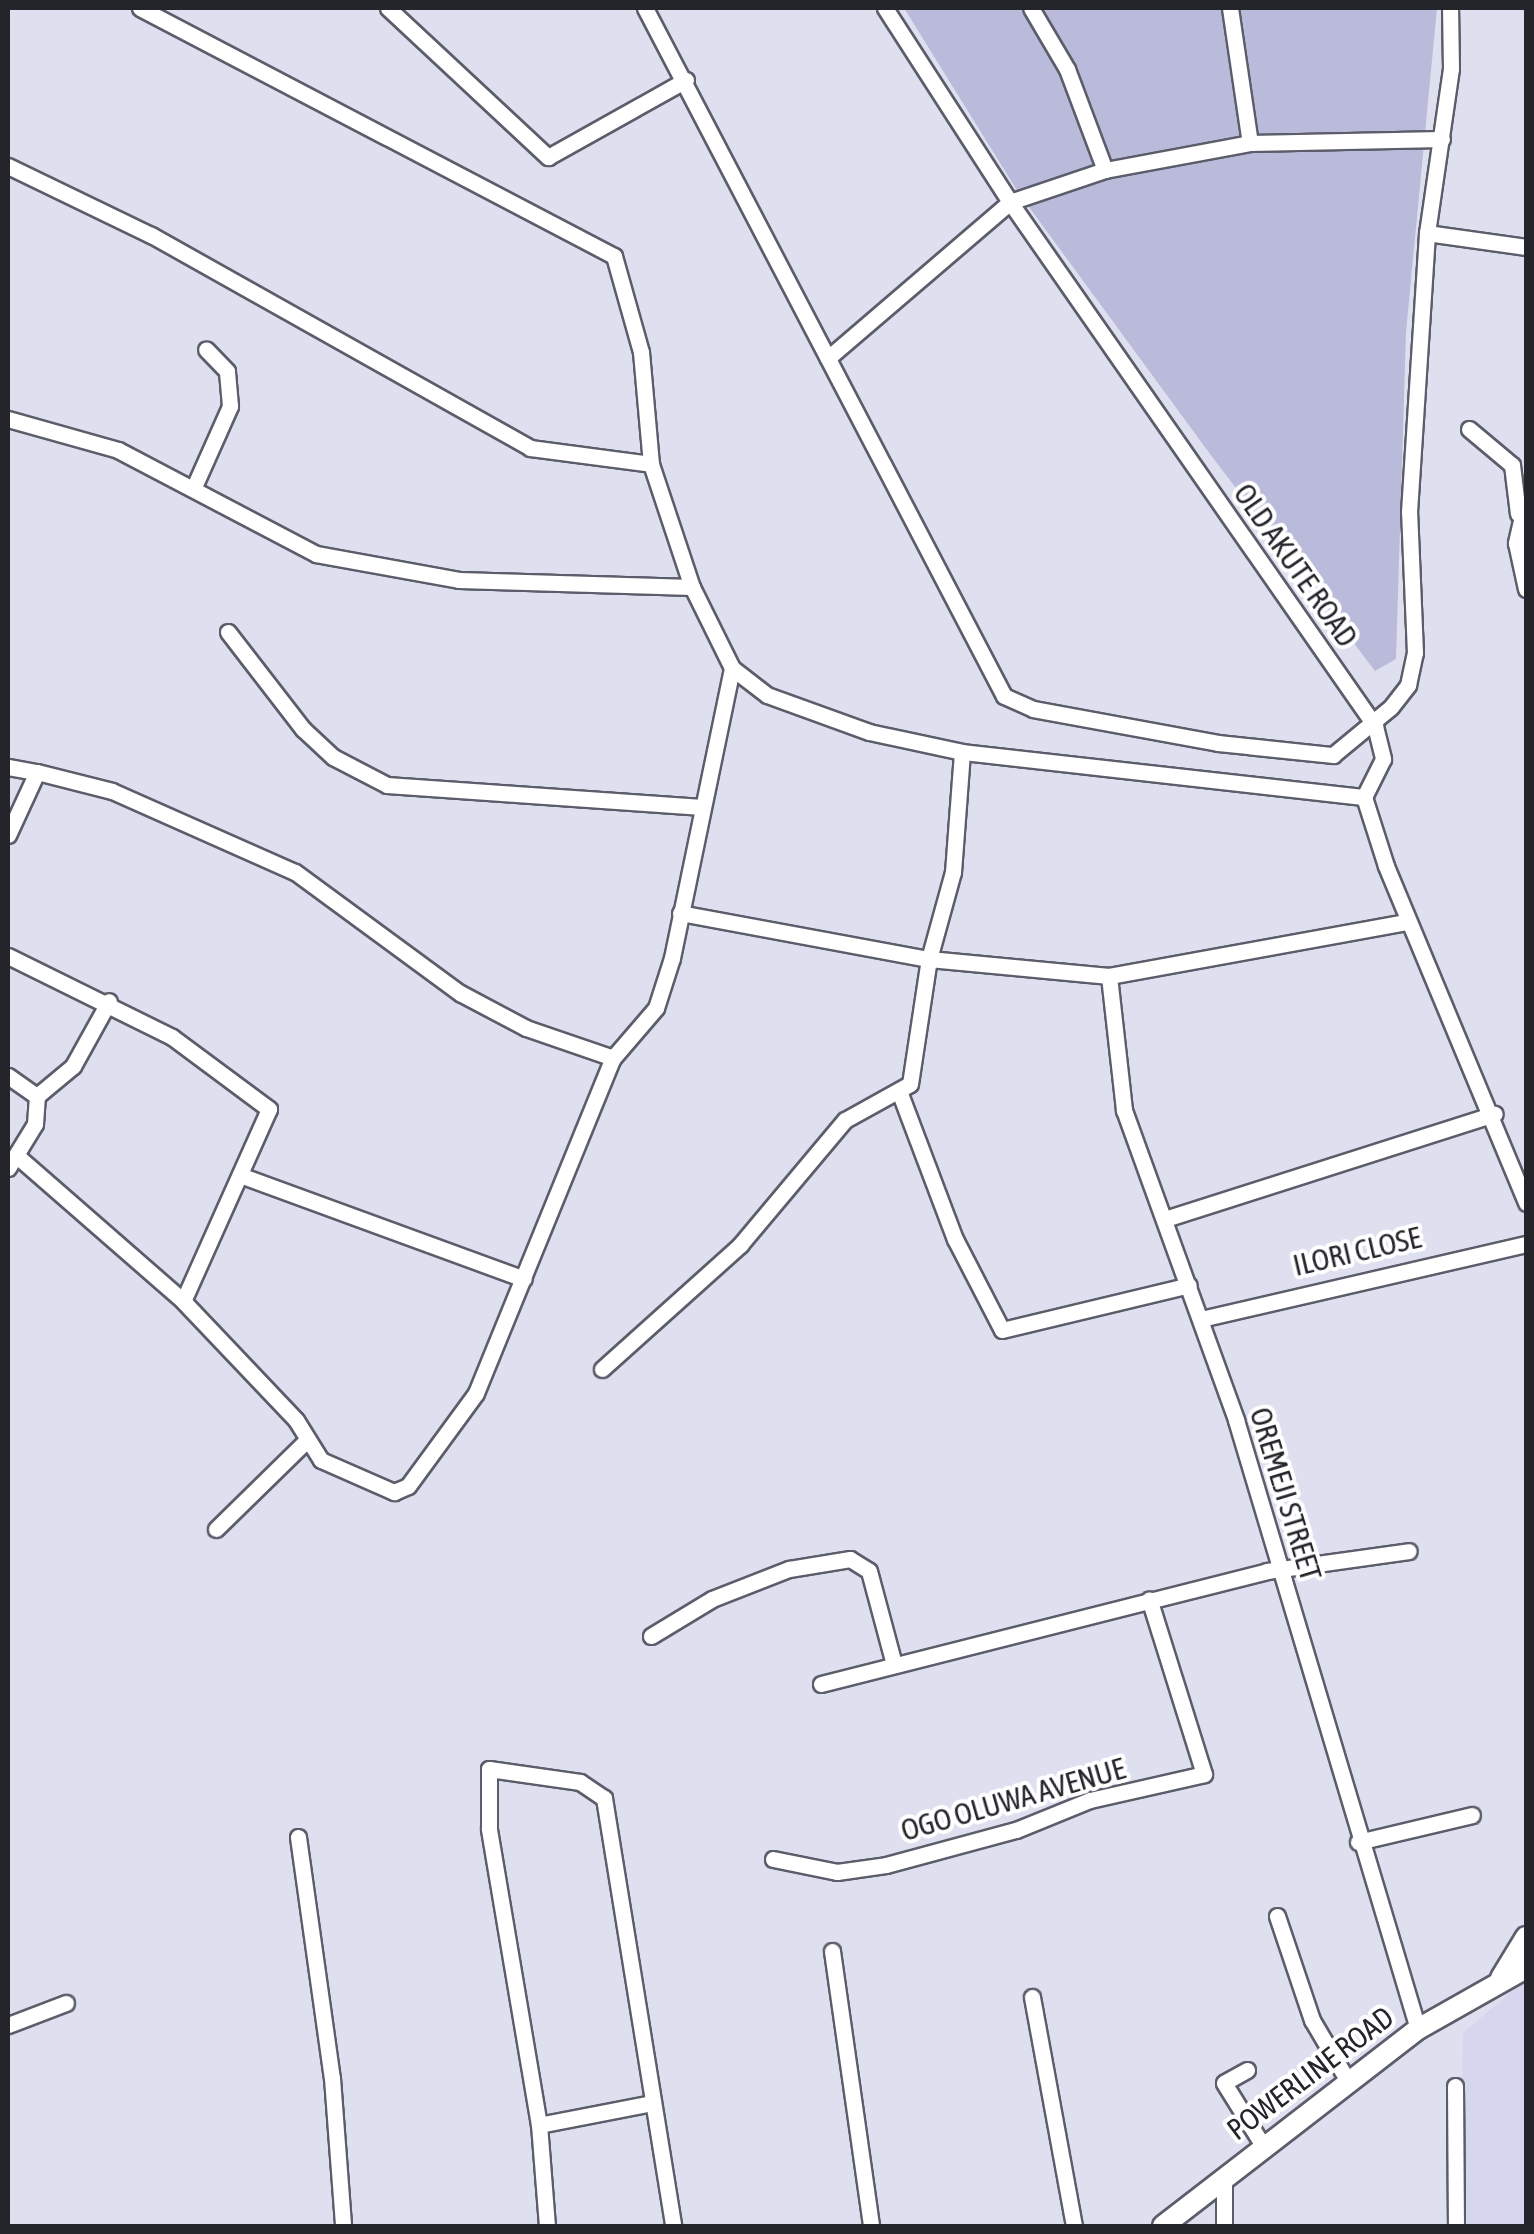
<!DOCTYPE html>
<style>
body{margin:0}
#map{position:relative;width:1534px;height:2234px;overflow:hidden;background:#dee0ef;font-family:"Asap Condensed",sans-serif}
div>[style]{position:absolute}
.built>*{inset:0;background:#d6d7ee}
.green>*{inset:0;background:#babbda}
.roads{filter:drop-shadow(2px 0 #5c5d6a) drop-shadow(-2px 0 #5c5d6a) drop-shadow(0 2px #5c5d6a) drop-shadow(0 -2px #5c5d6a)}
.minor>*{height:15px;margin:-7.5px;padding:0 7.5px;transform-origin:7.5px;border-radius:7.5px;background:#fff}
.tertiary>*{height:20px;margin:-10px;padding:0 10px;transform-origin:10px;border-radius:10px;background:#fff}
span{translate:-50% -50%;white-space:nowrap;text-align:center;line-height:1.15;-webkit-text-stroke:8px #fff;paint-order:stroke}
.street-label{font-size:30px;color:#24252a}
.frame{position:absolute;inset:0;border:10px solid #24252a;pointer-events:none}
</style>
<div id="map">
<div class="built">
<div style="clip-path:polygon(1526px 1979px,1526px 2226px,1460px 2226px,1463px 2033px)"></div>
</div>
<div class="green">
<div style="clip-path:polygon(904px 8px,1437px 8px,1406px 332px,1396px 659px,1375px 671px,1210px 454px,1018px 192px)"></div>
</div>
<div class="roads">
<div class="minor">
<div style="left:140px;top:8px;width:535px;rotate:27.62deg"></div>
<div style="left:614px;top:256px;width:100px;rotate:74.3deg"></div>
<div style="left:641px;top:352px;width:112px;rotate:84.9deg"></div>
<div style="left:651px;top:464px;width:130px;rotate:71.6deg"></div>
<div style="left:692px;top:587px;width:90px;rotate:63.7deg"></div>
<div style="left:732px;top:668px;width:44px;rotate:37.6deg"></div>
<div style="left:767px;top:695px;width:109px;rotate:19.9deg"></div>
<div style="left:869px;top:732px;width:95px;rotate:12.1deg"></div>
<div style="left:962px;top:752px;width:405px;rotate:6.4deg"></div>
<div style="left:388px;top:8px;width:219px;rotate:43deg"></div>
<div style="left:548px;top:157px;width:158px;rotate:-29.2deg"></div>
<div style="left:645px;top:8px;width:776px;rotate:62.44deg"></div>
<div style="left:1004px;top:696px;width:32px;rotate:24deg"></div>
<div style="left:1033px;top:709px;width:188px;rotate:10.4deg"></div>
<div style="left:1218px;top:743px;width:116px;rotate:6deg"></div>
<div style="left:1333px;top:755px;width:75px;rotate:-39.6deg"></div>
<div style="left:1391px;top:707px;width:28px;rotate:-52deg"></div>
<div style="left:1408px;top:685px;width:33px;rotate:-78deg"></div>
<div style="left:1415px;top:653px;width:141px;rotate:-92.4deg"></div>
<div style="left:1409px;top:512px;width:280px;rotate:-86.3deg"></div>
<div style="left:1427px;top:233px;width:166px;rotate:-81.7deg"></div>
<div style="left:1451px;top:69px;width:61px;rotate:-90.9deg"></div>
<div style="left:885px;top:8px;width:231px;rotate:57.2deg"></div>
<div style="left:1010px;top:202px;width:639px;rotate:55.14deg"></div>
<div style="left:1375px;top:726px;width:34px;rotate:76deg"></div>
<div style="left:1383px;top:759px;width:42px;rotate:116.6deg"></div>
<div style="left:1364px;top:797px;width:72px;rotate:72.3deg"></div>
<div style="left:1386px;top:866px;width:365px;rotate:67.4deg"></div>
<div style="left:1031px;top:8px;width:71px;rotate:59.5deg"></div>
<div style="left:1067px;top:69px;width:108px;rotate:69.4deg"></div>
<div style="left:1105px;top:170px;width:147px;rotate:-10.5deg"></div>
<div style="left:1250px;top:143px;width:192px;rotate:-1.2deg"></div>
<div style="left:1230px;top:8px;width:136px;rotate:81.6deg"></div>
<div style="left:8px;top:166px;width:159px;rotate:25.8deg"></div>
<div style="left:151px;top:235px;width:435px;rotate:29.3deg"></div>
<div style="left:530px;top:448px;width:122px;rotate:7.5deg"></div>
<div style="left:1427px;top:233px;width:100px;rotate:8deg"></div>
<div style="left:828px;top:358px;width:240px;rotate:-40.6deg"></div>
<div style="left:1010px;top:202px;width:100px;rotate:-18.6deg"></div>
<div style="left:8px;top:419px;width:114px;rotate:15.7deg"></div>
<div style="left:118px;top:450px;width:224px;rotate:27.7deg"></div>
<div style="left:316px;top:554px;width:145px;rotate:10.3deg"></div>
<div style="left:459px;top:580px;width:233px;rotate:1.7deg"></div>
<div style="left:1469px;top:429px;width:56px;rotate:39.9deg"></div>
<div style="left:1512px;top:465px;width:49px;rotate:83deg"></div>
<div style="left:194px;top:487px;width:89px;rotate:-66deg"></div>
<div style="left:230px;top:406px;width:35px;rotate:-95deg"></div>
<div style="left:227px;top:371px;width:30px;rotate:-134deg"></div>
<div style="left:1523px;top:512px;width:32px;rotate:103deg"></div>
<div style="left:1516px;top:543px;width:47px;rotate:77.7deg"></div>
<div style="left:228px;top:632px;width:123px;rotate:52.3deg"></div>
<div style="left:303px;top:729px;width:41px;rotate:43deg"></div>
<div style="left:333px;top:757px;width:61px;rotate:27.4deg"></div>
<div style="left:387px;top:785px;width:312px;rotate:4deg"></div>
<div style="left:8px;top:767px;width:29px;rotate:10deg"></div>
<div style="left:8px;top:835px;width:69px;rotate:-65.3deg"></div>
<div style="left:37px;top:772px;width:77px;rotate:14.2deg"></div>
<div style="left:112px;top:791px;width:200px;rotate:23.9deg"></div>
<div style="left:295px;top:872px;width:205px;rotate:36.3deg"></div>
<div style="left:460px;top:993px;width:75px;rotate:27.9deg"></div>
<div style="left:526px;top:1028px;width:92px;rotate:19deg"></div>
<div style="left:613px;top:1058px;width:66px;rotate:-49.3deg"></div>
<div style="left:656px;top:1008px;width:52px;rotate:-72.3deg"></div>
<div style="left:672px;top:958px;width:296px;rotate:-78.3deg"></div>
<div style="left:680px;top:913px;width:253px;rotate:10.5deg"></div>
<div style="left:929px;top:959px;width:90px;rotate:-74.6deg"></div>
<div style="left:953px;top:872px;width:120px;rotate:-85.7deg"></div>
<div style="left:8px;top:956px;width:183px;rotate:26.3deg"></div>
<div style="left:172px;top:1037px;width:121px;rotate:36.6deg"></div>
<div style="left:269px;top:1109px;width:210px;rotate:114.1deg"></div>
<div style="left:1109px;top:976px;width:135px;rotate:83.6deg"></div>
<div style="left:1124px;top:1110px;width:330px;rotate:70.1deg"></div>
<div style="left:1236px;top:1420px;width:636px;rotate:73.36deg"></div>
<div style="left:8px;top:1076px;width:35px;rotate:35deg"></div>
<div style="left:899px;top:1091px;width:158px;rotate:69.3deg"></div>
<div style="left:955px;top:1239px;width:102px;rotate:62.7deg"></div>
<div style="left:1002px;top:1330px;width:192px;rotate:-13.5deg"></div>
<div style="left:17px;top:1156px;width:220px;rotate:41.1deg"></div>
<div style="left:183px;top:1301px;width:164px;rotate:46.5deg"></div>
<div style="left:296px;top:1420px;width:47px;rotate:58deg"></div>
<div style="left:321px;top:1460px;width:80px;rotate:23.7deg"></div>
<div style="left:394px;top:1492px;width:15px;rotate:-23deg"></div>
<div style="left:408px;top:1486px;width:115px;rotate:-53.8deg"></div>
<div style="left:476px;top:1393px;width:362px;rotate:-67.8deg"></div>
<div style="left:8px;top:1168px;width:52px;rotate:-58.5deg"></div>
<div style="left:35px;top:1124px;width:28px;rotate:-86deg"></div>
<div style="left:37px;top:1096px;width:47px;rotate:-39.8deg"></div>
<div style="left:73px;top:1066px;width:74px;rotate:-61deg"></div>
<div style="left:240px;top:1175px;width:302px;rotate:20.1deg"></div>
<div style="left:1165px;top:1219px;width:346px;rotate:-17.7deg"></div>
<div style="left:1201px;top:1319px;width:334px;rotate:-13deg"></div>
<div style="left:602px;top:1369px;width:186px;rotate:-41.9deg"></div>
<div style="left:740px;top:1245px;width:163px;rotate:-50deg"></div>
<div style="left:845px;top:1120px;width:74px;rotate:-29deg"></div>
<div style="left:910px;top:1084px;width:126px;rotate:-81.4deg"></div>
<div style="left:929px;top:959px;width:181px;rotate:5.4deg"></div>
<div style="left:1109px;top:976px;width:302px;rotate:-10.3deg"></div>
<div style="left:216px;top:1529px;width:126px;rotate:-44.4deg"></div>
<div style="left:651px;top:1636px;width:71px;rotate:-31.2deg"></div>
<div style="left:712px;top:1599px;width:83px;rotate:-21.3deg"></div>
<div style="left:789px;top:1569px;width:62px;rotate:-9.3deg"></div>
<div style="left:850px;top:1559px;width:22px;rotate:32deg"></div>
<div style="left:869px;top:1571px;width:96px;rotate:75deg"></div>
<div style="left:821px;top:1684px;width:460px;rotate:-14.2deg"></div>
<div style="left:1267px;top:1571px;width:143px;rotate:-8deg"></div>
<div style="left:298px;top:1837px;width:243px;rotate:82deg"></div>
<div style="left:332px;top:2078px;width:148px;rotate:85.7deg"></div>
<div style="left:1358px;top:1842px;width:117px;rotate:-13.3deg"></div>
<div style="left:773px;top:1859px;width:65px;rotate:11.5deg"></div>
<div style="left:837px;top:1872px;width:49px;rotate:-8.1deg"></div>
<div style="left:886px;top:1865px;width:135px;rotate:-15.1deg"></div>
<div style="left:1016px;top:1830px;width:80px;rotate:-22.1deg"></div>
<div style="left:1090px;top:1800px;width:117px;rotate:-12.8deg"></div>
<div style="left:1204px;top:1774px;width:183px;rotate:-107.4deg"></div>
<div style="left:1277px;top:1916px;width:110px;rotate:71.4deg"></div>
<div style="left:1312px;top:2020px;width:71px;rotate:59.5deg"></div>
<div style="left:832px;top:1951px;width:278px;rotate:81.9deg"></div>
<div style="left:1032px;top:1997px;width:233px;rotate:79.6deg"></div>
<div style="left:8px;top:2025px;width:62px;rotate:-20.8deg"></div>
<div style="left:1247px;top:2070px;width:26px;rotate:151deg"></div>
<div style="left:1224px;top:2083px;width:72px;rotate:58.1deg"></div>
<div style="left:1455px;top:2086px;width:140px;rotate:89.6deg"></div>
<div style="left:539px;top:2125px;width:115px;rotate:-11deg"></div>
<div style="left:1224px;top:2179px;width:47px;rotate:90deg"></div>
<div style="left:547px;top:2226px;width:101px;rotate:-94.5deg"></div>
<div style="left:539px;top:2125px;width:301px;rotate:-99.6deg"></div>
<div style="left:489px;top:1828px;width:59px;rotate:-90deg"></div>
<div style="left:489px;top:1769px;width:92px;rotate:8.1deg"></div>
<div style="left:580px;top:1782px;width:29px;rotate:34deg"></div>
<div style="left:604px;top:1798px;width:434px;rotate:80.8deg"></div>
</div>
<div class="tertiary">
<div style="left:1501px;top:1978px;width:48px;rotate:-58.6deg"></div>
<div style="left:1163px;top:2226px;width:322px;rotate:-37.7deg"></div>
<div style="left:1418px;top:2029px;width:124px;rotate:-29.5deg"></div>
</div>
</div>
<div class="street-label">
<span style="left:1296px;top:565px;rotate:55deg">OLD AKUTE ROAD</span>
<span style="left:1357px;top:1251px;rotate:-13deg">ILORI CLOSE</span>
<span style="left:1286px;top:1494px;rotate:73deg">OREMEJI STREET</span>
<span style="left:1013px;top:1799px;rotate:-16deg">OGO OLUWA AVENUE</span>
<span style="left:1310px;top:2073px;rotate:-37deg">POWERLINE ROAD</span>
</div>
<div class="frame"></div>
</div>
